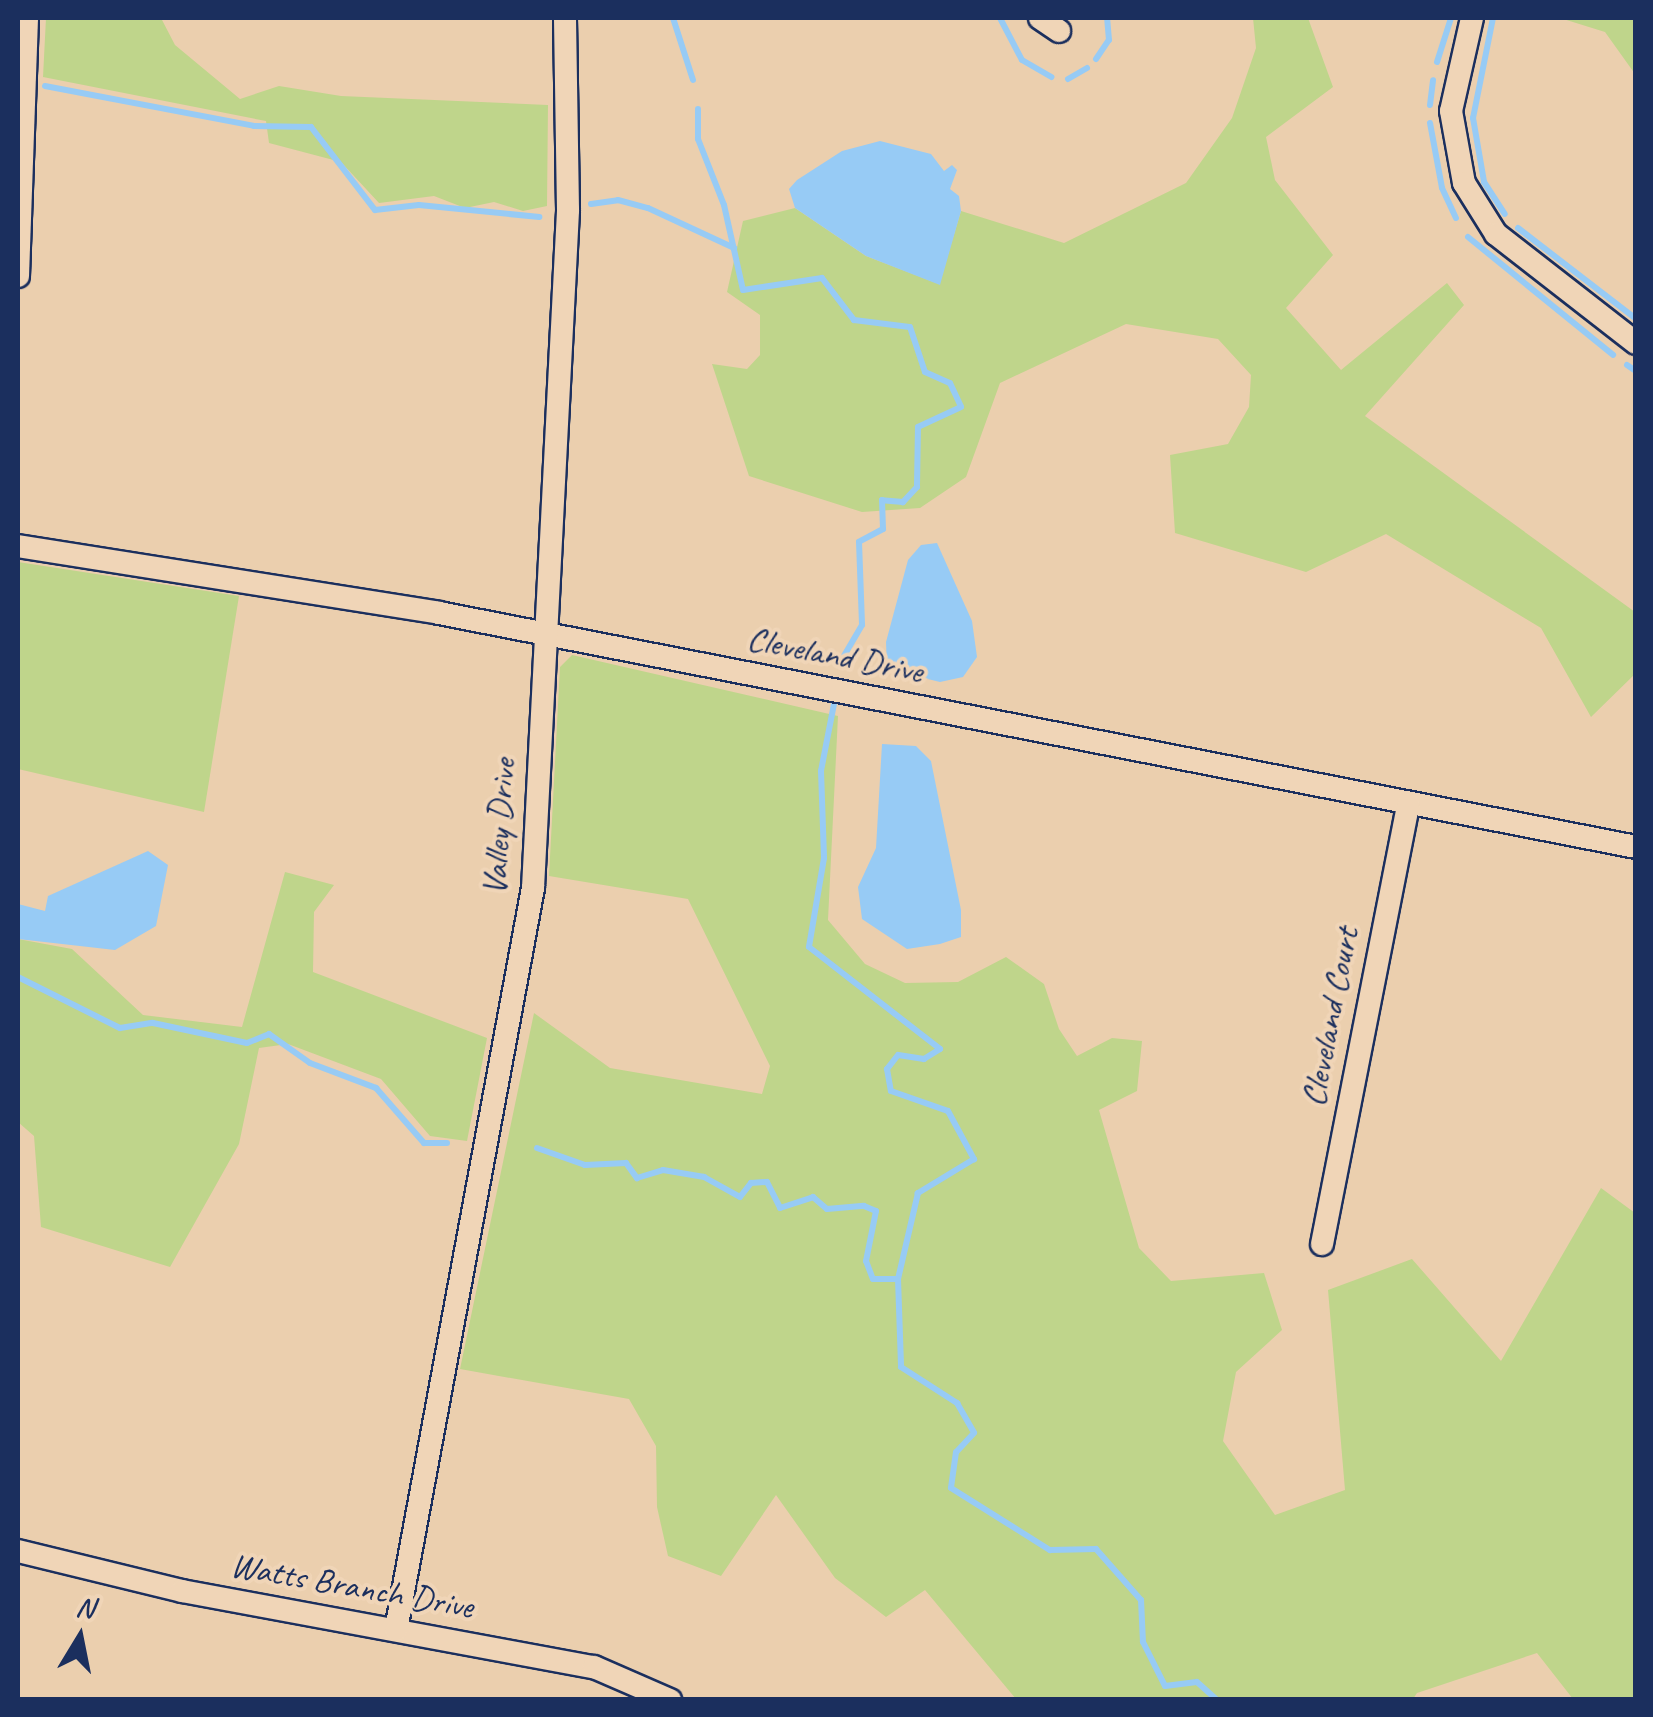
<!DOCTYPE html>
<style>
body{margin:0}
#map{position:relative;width:1653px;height:1717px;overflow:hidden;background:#ebcfae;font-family:Caveat,sans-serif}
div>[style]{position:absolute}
.green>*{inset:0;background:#bfd58b}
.water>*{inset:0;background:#97cbf5}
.stream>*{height:6px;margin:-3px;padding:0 3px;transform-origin:3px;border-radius:3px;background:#97cbf5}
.roads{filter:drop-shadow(2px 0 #1b2f5e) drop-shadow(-2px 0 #1b2f5e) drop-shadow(0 2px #1b2f5e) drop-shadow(0 -2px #1b2f5e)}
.minor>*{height:22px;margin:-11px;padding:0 11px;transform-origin:11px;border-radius:11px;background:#f0d5b7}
span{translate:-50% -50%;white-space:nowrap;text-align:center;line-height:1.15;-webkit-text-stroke:8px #f0d5b7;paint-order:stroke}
.street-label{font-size:35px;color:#1b2f5e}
.frame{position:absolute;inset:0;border:20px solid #1b2f5e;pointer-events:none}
.north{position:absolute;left:30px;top:1587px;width:100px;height:100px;-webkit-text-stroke:8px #f0d5b7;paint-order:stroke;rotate:10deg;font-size:28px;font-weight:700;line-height:40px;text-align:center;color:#1b2f5e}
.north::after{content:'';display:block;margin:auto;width:35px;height:45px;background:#1b2f5e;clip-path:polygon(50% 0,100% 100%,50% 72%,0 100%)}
</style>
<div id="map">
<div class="green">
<div style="clip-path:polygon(46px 18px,161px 18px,175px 45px,240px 99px,279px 86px,341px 96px,548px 105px,547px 206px,523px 211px,494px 202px,465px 208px,434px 196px,379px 203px,341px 162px,269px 143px,266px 121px,43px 77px)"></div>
<div style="clip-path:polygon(1253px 18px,1308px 18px,1333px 87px,1266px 137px,1275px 180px,1333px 255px,1286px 308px,1341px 370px,1447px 283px,1464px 305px,1365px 416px,1635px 612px,1635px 674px,1591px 717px,1541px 628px,1386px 534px,1306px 572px,1175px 533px,1170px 455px,1228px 444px,1249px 407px,1251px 375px,1218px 339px,1126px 324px,1000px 383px,966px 477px,920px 508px,862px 512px,749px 476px,712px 364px,747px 369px,760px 355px,760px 315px,727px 292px,743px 221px,795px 208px,866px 256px,939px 284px,961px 211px,1064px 243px,1186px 183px,1232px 118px,1256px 48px)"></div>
<div style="clip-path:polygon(1560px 18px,1635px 18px,1635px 74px,1605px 32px)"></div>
<div style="clip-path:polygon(18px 562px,239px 596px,204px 812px,18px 769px)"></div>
<div style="clip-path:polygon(572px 655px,838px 716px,828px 920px,865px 964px,905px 983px,958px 982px,1006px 957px,1044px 984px,1059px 1029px,1077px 1056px,1112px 1038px,1142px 1041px,1137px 1091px,1099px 1110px,1139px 1248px,1171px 1281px,1264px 1273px,1282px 1330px,1236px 1372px,1223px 1441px,1275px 1515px,1345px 1490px,1328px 1290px,1412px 1259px,1501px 1361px,1601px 1188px,1635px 1213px,1635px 1699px,1573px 1699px,1537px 1653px,1417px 1693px,1413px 1699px,1016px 1699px,925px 1590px,886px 1617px,835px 1578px,776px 1495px,721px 1576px,668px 1556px,657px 1507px,656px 1446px,629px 1399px,460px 1369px,534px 1013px,610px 1068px,762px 1094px,770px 1066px,688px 899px,549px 876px,560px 667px)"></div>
<div style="clip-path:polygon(285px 872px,334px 885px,314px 912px,313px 972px,487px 1038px,467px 1141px,430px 1136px,381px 1079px,288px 1044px,259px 1048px,239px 1144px,170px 1267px,41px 1227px,34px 1136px,18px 1122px,18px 939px,72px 949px,143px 1015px,242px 1027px)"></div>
</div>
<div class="water">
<div style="clip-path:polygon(880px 141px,931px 154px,944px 171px,952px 165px,957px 170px,950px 189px,959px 196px,961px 211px,940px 285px,866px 256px,795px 208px,789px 189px,797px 180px,842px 151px)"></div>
<div style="clip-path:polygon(937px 543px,972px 621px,977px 657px,963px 677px,940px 682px,887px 669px,886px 642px,908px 560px,921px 545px)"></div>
<div style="clip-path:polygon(882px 744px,916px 746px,931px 761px,961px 910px,961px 937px,940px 944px,907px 949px,862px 919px,858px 887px,876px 848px)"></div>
<div style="clip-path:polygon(148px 851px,168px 865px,156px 926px,115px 950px,18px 939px,18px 904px,45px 911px,48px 896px)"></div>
</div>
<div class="stream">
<div style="left:673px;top:18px;width:65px;rotate:72.1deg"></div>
<div style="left:1000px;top:18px;width:47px;rotate:62.4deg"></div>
<div style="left:1022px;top:60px;width:34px;rotate:30deg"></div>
<div style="left:1493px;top:18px;width:102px;rotate:101.3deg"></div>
<div style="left:1473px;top:118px;width:65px;rotate:80.2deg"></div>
<div style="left:1484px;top:182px;width:38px;rotate:57deg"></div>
<div style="left:1096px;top:59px;width:23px;rotate:-56deg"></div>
<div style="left:1109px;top:40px;width:22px;rotate:-95deg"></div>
<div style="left:1437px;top:62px;width:46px;rotate:-72.3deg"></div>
<div style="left:1068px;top:79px;width:22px;rotate:-30deg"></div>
<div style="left:45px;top:86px;width:213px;rotate:10.8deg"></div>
<div style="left:254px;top:126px;width:57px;rotate:1deg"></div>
<div style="left:311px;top:127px;width:105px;rotate:52.4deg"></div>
<div style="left:375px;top:210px;width:44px;rotate:-6.5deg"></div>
<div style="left:419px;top:205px;width:121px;rotate:5.7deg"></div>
<div style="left:1430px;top:105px;width:25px;rotate:-83deg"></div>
<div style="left:698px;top:109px;width:30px;rotate:90deg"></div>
<div style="left:698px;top:139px;width:71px;rotate:68.5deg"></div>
<div style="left:724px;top:205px;width:87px;rotate:77.4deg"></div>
<div style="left:743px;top:290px;width:80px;rotate:-8.6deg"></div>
<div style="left:822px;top:278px;width:53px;rotate:52.7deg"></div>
<div style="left:854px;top:320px;width:56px;rotate:7.1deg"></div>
<div style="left:910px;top:327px;width:47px;rotate:71.6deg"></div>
<div style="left:925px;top:372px;width:27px;rotate:24deg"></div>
<div style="left:950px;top:383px;width:26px;rotate:65deg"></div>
<div style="left:961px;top:407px;width:47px;rotate:155.1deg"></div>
<div style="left:918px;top:427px;width:60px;rotate:91deg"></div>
<div style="left:917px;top:487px;width:21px;rotate:133deg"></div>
<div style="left:903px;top:502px;width:21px;rotate:-175deg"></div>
<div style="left:882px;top:500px;width:29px;rotate:88deg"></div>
<div style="left:883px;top:529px;width:27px;rotate:152deg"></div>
<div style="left:859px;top:542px;width:83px;rotate:87.9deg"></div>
<div style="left:862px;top:625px;width:42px;rotate:120.3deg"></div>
<div style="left:1430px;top:123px;width:66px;rotate:79.5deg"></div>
<div style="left:1442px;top:188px;width:33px;rotate:65deg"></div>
<div style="left:591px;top:204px;width:27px;rotate:-8deg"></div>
<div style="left:618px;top:200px;width:31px;rotate:15deg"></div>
<div style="left:648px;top:208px;width:95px;rotate:24.9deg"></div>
<div style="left:1518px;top:228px;width:149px;rotate:37.6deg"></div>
<div style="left:1468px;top:237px;width:187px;rotate:39.1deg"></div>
<div style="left:1627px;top:365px;width:11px;rotate:34deg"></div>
<div style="left:834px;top:704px;width:68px;rotate:101deg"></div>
<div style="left:821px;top:771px;width:87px;rotate:88deg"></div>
<div style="left:824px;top:858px;width:90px;rotate:99.6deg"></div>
<div style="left:809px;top:947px;width:166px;rotate:37.9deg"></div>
<div style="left:940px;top:1049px;width:19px;rotate:148deg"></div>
<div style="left:924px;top:1059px;width:26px;rotate:-171deg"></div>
<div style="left:898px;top:1055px;width:18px;rotate:128deg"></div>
<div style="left:887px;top:1069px;width:22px;rotate:80deg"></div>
<div style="left:891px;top:1091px;width:60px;rotate:19.3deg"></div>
<div style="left:948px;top:1111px;width:55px;rotate:61.6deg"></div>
<div style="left:974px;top:1159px;width:66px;rotate:148.7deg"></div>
<div style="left:918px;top:1193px;width:88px;rotate:103.1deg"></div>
<div style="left:898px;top:1279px;width:88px;rotate:88deg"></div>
<div style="left:901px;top:1367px;width:67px;rotate:32.7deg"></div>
<div style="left:957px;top:1403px;width:34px;rotate:60deg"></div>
<div style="left:974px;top:1433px;width:26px;rotate:133deg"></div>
<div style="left:956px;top:1452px;width:36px;rotate:98deg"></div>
<div style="left:951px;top:1488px;width:117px;rotate:32.1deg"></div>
<div style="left:1050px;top:1550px;width:46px;rotate:-1.2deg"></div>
<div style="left:1096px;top:1549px;width:68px;rotate:48.6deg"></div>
<div style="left:1141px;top:1600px;width:42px;rotate:87.3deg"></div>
<div style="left:1143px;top:1642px;width:49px;rotate:63.4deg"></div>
<div style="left:1165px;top:1686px;width:32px;rotate:-7deg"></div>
<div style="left:1197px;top:1682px;width:27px;rotate:42deg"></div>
<div style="left:18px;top:977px;width:114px;rotate:26.6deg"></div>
<div style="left:120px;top:1028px;width:33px;rotate:-9deg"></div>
<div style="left:153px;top:1023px;width:96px;rotate:12deg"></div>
<div style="left:247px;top:1043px;width:24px;rotate:-22deg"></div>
<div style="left:269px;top:1034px;width:50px;rotate:35.3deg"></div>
<div style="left:310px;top:1063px;width:71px;rotate:20.7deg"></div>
<div style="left:376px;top:1088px;width:73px;rotate:48.9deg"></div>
<div style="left:424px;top:1143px;width:23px"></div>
<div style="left:537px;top:1148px;width:51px;rotate:19.5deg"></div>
<div style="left:585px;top:1165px;width:41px;rotate:-2.8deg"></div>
<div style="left:626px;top:1163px;width:19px;rotate:54deg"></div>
<div style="left:637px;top:1178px;width:27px;rotate:-17deg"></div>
<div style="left:663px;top:1170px;width:42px;rotate:9.7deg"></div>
<div style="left:704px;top:1177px;width:41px;rotate:29.1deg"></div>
<div style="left:740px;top:1197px;width:18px;rotate:-52deg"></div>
<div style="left:751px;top:1183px;width:16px;rotate:-4deg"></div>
<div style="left:767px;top:1182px;width:29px;rotate:63deg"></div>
<div style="left:780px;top:1208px;width:35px;rotate:-18deg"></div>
<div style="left:813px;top:1197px;width:18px;rotate:41deg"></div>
<div style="left:827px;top:1209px;width:37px;rotate:-5deg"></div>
<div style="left:864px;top:1206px;width:13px;rotate:23deg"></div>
<div style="left:876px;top:1211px;width:51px;rotate:101.3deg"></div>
<div style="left:866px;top:1261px;width:19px;rotate:69deg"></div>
<div style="left:873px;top:1279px;width:25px"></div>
</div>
<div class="roads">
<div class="minor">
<div style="left:1040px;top:18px;width:23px;rotate:34deg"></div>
<div style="left:1472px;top:18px;width:95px;rotate:102.7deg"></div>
<div style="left:1451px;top:111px;width:73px;rotate:79.8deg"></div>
<div style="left:1464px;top:183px;width:60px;rotate:57.9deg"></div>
<div style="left:1496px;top:234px;width:177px;rotate:37.9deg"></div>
<div style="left:18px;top:276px;width:258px;rotate:-88deg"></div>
<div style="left:18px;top:546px;width:426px;rotate:9deg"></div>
<div style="left:439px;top:613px;width:1220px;rotate:11.06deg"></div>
<div style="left:1322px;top:1244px;width:448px;rotate:-78.9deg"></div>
<div style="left:18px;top:1551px;width:169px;rotate:13.7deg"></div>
<div style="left:182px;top:1591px;width:419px;rotate:10.5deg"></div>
<div style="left:594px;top:1667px;width:83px;rotate:23.5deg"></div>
<div style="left:396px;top:1630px;width:755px;rotate:-79.54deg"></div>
<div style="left:533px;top:888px;width:679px;rotate:-87.04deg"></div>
<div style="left:568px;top:210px;width:192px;rotate:-90.9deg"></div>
</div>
</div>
<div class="street-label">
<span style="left:835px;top:655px;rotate:11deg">Cleveland Drive</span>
<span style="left:499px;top:827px;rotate:-86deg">Valley Drive</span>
<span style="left:1330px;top:1017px;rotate:-79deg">Cleveland Court</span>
<span style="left:352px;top:1586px;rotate:10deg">Watts Branch Drive</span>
</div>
<div class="frame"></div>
<div class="north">N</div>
</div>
